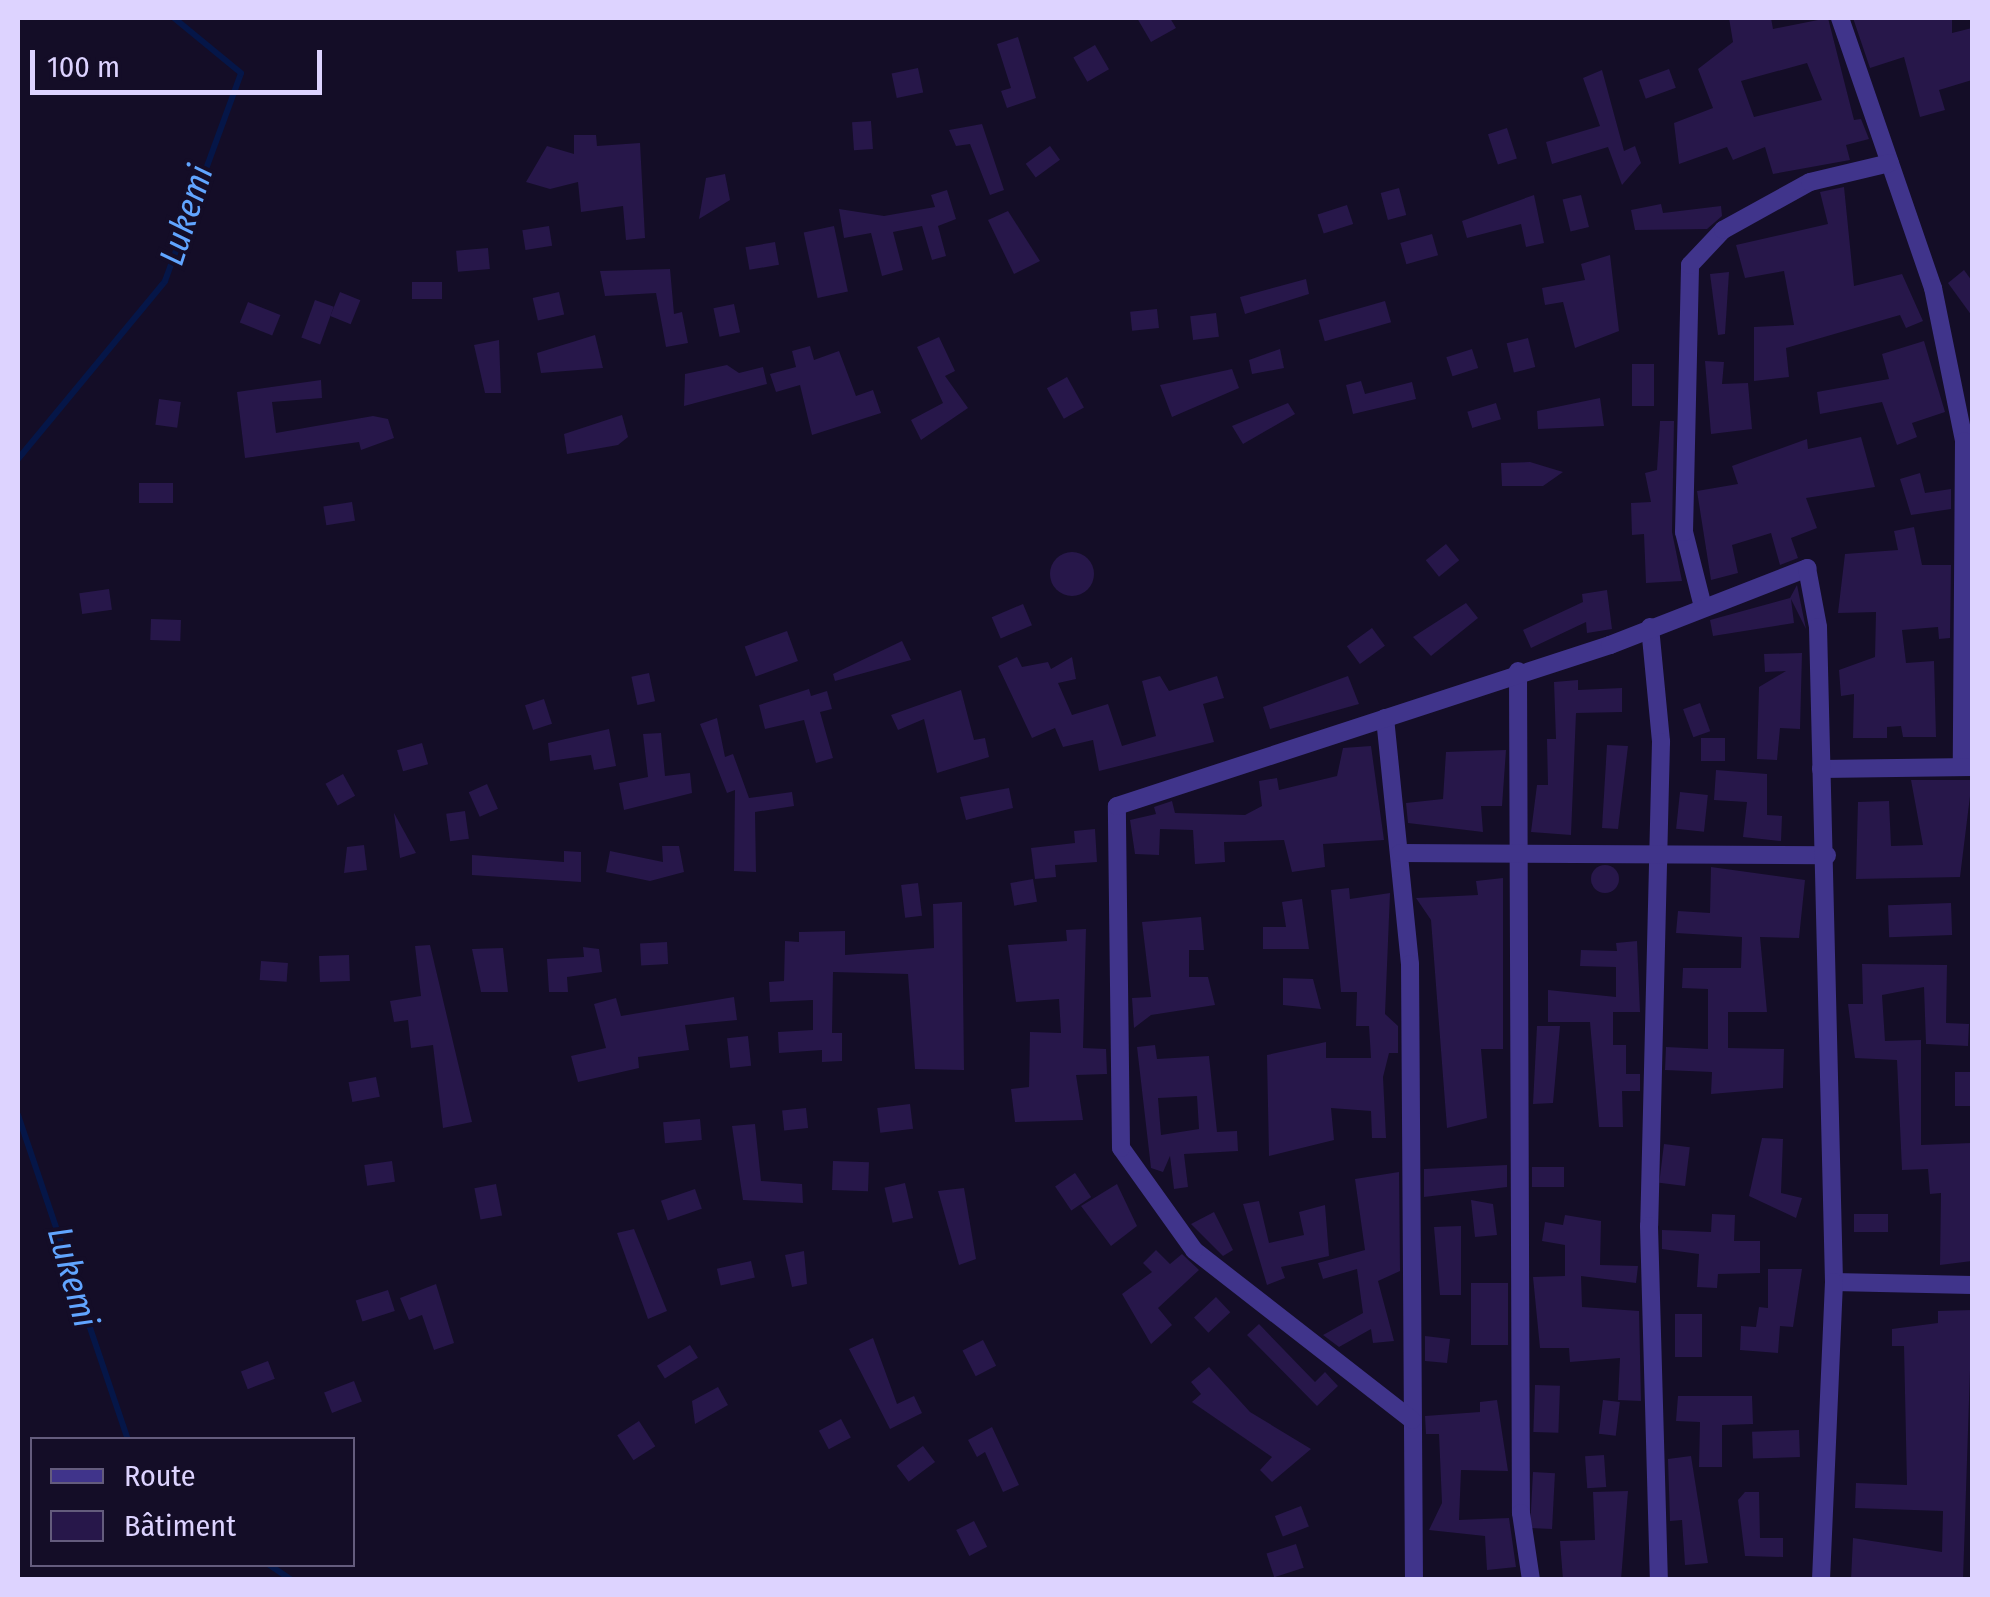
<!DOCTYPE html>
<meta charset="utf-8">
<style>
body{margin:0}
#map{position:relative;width:1990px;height:1597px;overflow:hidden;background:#140d27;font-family:"Fira Sans Condensed",sans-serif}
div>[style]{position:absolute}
.stream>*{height:6px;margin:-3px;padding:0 3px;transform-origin:3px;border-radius:3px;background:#051648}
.building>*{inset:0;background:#27174a;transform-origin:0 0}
.round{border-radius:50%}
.street>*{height:18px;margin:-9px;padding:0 9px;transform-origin:9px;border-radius:9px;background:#40348b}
span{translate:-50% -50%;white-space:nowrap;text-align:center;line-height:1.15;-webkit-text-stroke:8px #140d27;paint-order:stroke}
.water-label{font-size:35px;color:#61a5ff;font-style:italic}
.frame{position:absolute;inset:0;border:20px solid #ddd3ff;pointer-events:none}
.legend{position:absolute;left:30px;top:1437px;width:325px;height:130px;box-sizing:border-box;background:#140d27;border:2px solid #645c7d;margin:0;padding:12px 18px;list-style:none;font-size:30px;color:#ddd3ff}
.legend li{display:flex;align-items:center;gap:20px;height:50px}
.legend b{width:50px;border:2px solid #645c7d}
.scale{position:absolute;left:30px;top:50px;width:292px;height:45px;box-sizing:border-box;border:5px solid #ddd3ff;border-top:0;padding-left:12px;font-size:30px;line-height:35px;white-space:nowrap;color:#ddd3ff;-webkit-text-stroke:8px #140d27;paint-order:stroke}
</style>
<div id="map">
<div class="stream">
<div style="left:18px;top:459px;width:231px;rotate:-50.4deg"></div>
<div style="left:165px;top:281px;width:221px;rotate:-69.9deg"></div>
<div style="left:241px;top:73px;width:87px;rotate:-140.6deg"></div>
<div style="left:18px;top:1115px;width:343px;rotate:71.3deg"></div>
<div style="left:268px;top:1564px;width:29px;rotate:34deg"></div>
</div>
<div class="building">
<div style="clip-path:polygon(1137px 18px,1170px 18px,1176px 28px,1151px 42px)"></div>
<div style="clip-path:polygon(evenodd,1729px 18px,1771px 18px,1773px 29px,1828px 18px,1854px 120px,1861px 119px,1869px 139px,1846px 145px,1850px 160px,1773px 174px,1765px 147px,1733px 160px,1727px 147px,1679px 164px,1674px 123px,1713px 108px,1698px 69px,1733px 42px,1729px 18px,1807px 63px,1822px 100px,1754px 117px,1741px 81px,1807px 63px)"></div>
<div style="clip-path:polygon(1853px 18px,1952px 18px,1952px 33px,1972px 28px,1972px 80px,1939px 90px,1945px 110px,1920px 117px,1904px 57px,1870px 68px)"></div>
<div style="clip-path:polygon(1018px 37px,1036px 98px,1007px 108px,1001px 91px,1011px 88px,997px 44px)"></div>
<div style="left:1095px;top:45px;width:28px;height:25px;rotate:60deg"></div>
<div style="left:918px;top:68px;width:25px;height:27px;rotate:78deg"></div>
<div style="left:1669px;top:69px;width:20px;height:32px;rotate:70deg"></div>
<div style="clip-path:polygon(1602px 70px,1624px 151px,1635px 146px,1641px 163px,1622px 185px,1608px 147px,1552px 164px,1546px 142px,1600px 126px,1583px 78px)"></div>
<div style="left:871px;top:121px;width:28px;height:19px;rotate:86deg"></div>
<div style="clip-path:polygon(982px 124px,1004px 190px,990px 195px,970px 144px,956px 146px,949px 130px)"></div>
<div style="left:1507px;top:128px;width:32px;height:20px;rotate:72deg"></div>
<div style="clip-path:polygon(574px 135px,596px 135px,597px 146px,640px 143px,645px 238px,626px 240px,623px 206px,581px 212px,578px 182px,550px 189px,526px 182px,547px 146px,574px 154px)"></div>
<div style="left:1050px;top:146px;width:17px;height:30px;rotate:54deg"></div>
<div style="clip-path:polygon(725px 174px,730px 200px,699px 219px,706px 178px)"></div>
<div style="clip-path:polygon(1844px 187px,1854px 286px,1902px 274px,1923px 321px,1906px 328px,1900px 315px,1786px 348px,1789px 377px,1754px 381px,1754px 327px,1794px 325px,1784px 271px,1745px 278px,1736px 245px,1828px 224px,1820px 192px)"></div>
<div style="left:1399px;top:188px;width:28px;height:19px;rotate:75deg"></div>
<div style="clip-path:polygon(947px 190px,956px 219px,938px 226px,946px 256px,932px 260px,922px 226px,893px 232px,903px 270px,882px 276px,871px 233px,844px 238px,839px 209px,884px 216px,935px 207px,931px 195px)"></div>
<div style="clip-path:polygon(1534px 195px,1544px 243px,1526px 247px,1521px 224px,1467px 238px,1462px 221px)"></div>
<div style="left:1581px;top:195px;width:33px;height:19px;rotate:76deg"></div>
<div style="clip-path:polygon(1661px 204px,1663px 213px,1721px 206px,1722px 216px,1707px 229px,1635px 230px,1631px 210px)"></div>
<div style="left:1347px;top:205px;width:20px;height:31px;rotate:72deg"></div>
<div style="clip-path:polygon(1008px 211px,1040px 261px,1014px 274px,988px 220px)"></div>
<div style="left:549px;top:226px;width:20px;height:27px;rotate:81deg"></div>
<div style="left:834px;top:226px;width:67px;height:31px;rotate:78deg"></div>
<div style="left:1432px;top:234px;width:22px;height:33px;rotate:74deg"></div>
<div style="left:775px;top:242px;width:23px;height:30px;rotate:80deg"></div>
<div style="left:488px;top:248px;width:21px;height:32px;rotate:85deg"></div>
<div style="clip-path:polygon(1610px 255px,1619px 331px,1575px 348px,1563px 302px,1545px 305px,1542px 288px,1585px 280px,1581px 264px)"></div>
<div style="clip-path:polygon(670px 269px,674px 314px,682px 312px,688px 343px,666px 347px,656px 293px,605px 296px,600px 271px)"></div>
<div style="clip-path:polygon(1964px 270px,1972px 281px,1972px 316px,1948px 283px)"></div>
<div style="clip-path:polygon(1729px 272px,1725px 334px,1718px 335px,1710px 274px)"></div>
<div style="clip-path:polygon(1306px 279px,1309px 294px,1245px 314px,1240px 297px)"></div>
<div style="left:412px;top:282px;width:30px;height:17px"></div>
<div style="left:340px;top:292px;width:22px;height:26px;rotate:22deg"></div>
<div style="left:559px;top:292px;width:23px;height:27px;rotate:77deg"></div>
<div style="left:315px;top:300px;width:20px;height:40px;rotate:20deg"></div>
<div style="left:1385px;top:301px;width:22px;height:69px;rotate:74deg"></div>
<div style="left:248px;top:302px;width:35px;height:22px;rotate:22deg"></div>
<div style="left:734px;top:304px;width:29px;height:21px;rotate:78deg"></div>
<div style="left:1157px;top:309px;width:19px;height:27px;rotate:84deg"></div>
<div style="left:1216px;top:313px;width:24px;height:26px;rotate:83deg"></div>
<div style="clip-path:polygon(595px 335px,603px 368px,541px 373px,537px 353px)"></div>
<div style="clip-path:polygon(939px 337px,955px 371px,945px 376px,968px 408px,921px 440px,911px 420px,943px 403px,917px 347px)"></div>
<div style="left:1528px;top:338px;width:30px;height:22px;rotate:76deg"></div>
<div style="clip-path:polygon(499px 340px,501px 393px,485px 393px,474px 345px)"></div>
<div style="clip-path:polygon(1924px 341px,1945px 412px,1912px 423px,1917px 437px,1897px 445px,1882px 402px,1820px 414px,1817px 392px,1889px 379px,1882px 354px)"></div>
<div style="clip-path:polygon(810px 346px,814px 360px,839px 351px,856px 396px,873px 390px,881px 413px,812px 435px,800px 385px,776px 392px,770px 374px,796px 367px,792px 351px)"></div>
<div style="clip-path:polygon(1280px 349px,1284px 368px,1252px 374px,1249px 360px)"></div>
<div style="left:1472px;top:349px;width:20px;height:27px;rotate:72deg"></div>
<div style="clip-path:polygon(1705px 361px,1724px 362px,1722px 384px,1748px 383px,1752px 429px,1711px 434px)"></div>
<div style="left:1632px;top:364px;width:22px;height:42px"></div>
<div style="clip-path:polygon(727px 365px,739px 373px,763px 367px,767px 384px,684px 406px,685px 374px)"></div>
<div style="clip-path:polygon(1232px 369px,1239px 388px,1172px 417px,1160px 385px)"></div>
<div style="left:1067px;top:377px;width:35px;height:23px;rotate:61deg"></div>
<div style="clip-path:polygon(321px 380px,322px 398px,272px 402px,276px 433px,373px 416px,388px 419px,394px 438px,361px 450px,359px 442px,245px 458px,237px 392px)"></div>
<div style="clip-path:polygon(1361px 381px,1365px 394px,1412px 382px,1416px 399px,1353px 414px,1346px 385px)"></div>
<div style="clip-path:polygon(1600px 398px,1604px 426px,1538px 429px,1537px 411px)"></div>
<div style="left:159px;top:399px;width:22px;height:26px;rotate:8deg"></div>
<div style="clip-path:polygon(1288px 403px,1295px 414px,1243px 444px,1232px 426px)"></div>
<div style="left:1496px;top:403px;width:17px;height:30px;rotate:73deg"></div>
<div style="clip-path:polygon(622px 415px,628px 437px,618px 445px,567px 454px,564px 434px)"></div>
<div style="clip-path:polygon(1660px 421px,1674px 421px,1672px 532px,1682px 581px,1646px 583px,1644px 534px,1632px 535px,1631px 503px,1651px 502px,1645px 473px,1657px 470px)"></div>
<div style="clip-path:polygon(1861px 437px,1875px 487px,1806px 498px,1817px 528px,1791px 538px,1798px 558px,1780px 565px,1771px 533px,1732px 545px,1738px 573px,1711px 580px,1697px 491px,1738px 484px,1732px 466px,1807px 439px,1808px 449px)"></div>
<div style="clip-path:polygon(1530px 462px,1563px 472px,1543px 486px,1502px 486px,1501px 463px)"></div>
<div style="clip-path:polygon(1920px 473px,1925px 493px,1951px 489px,1951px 509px,1911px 515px,1900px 479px)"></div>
<div style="left:173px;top:483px;width:20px;height:34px;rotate:90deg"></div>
<div style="left:352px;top:502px;width:19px;height:29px;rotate:81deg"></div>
<div style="clip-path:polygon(1914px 527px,1922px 565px,1951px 565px,1950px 638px,1939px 639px,1938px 627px,1902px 630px,1906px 663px,1934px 661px,1936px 737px,1903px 737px,1901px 726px,1887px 727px,1887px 738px,1853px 738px,1854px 694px,1841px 696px,1839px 670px,1875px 657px,1876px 612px,1838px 613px,1845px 554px,1898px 550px,1894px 531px)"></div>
<div style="left:1446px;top:544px;width:21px;height:26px;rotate:51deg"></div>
<div class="round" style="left:1050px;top:552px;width:44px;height:44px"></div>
<div style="clip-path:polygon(1797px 585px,1806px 629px,1791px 599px,1794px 623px,1713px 636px,1710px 620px,1790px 598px)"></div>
<div style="left:109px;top:589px;width:21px;height:30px;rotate:82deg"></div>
<div style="clip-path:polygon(1607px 590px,1612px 629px,1587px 633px,1586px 622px,1531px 648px,1523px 630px,1583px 602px,1582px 594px)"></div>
<div style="clip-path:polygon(1466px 603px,1478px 618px,1431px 656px,1413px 637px)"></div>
<div style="left:1023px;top:604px;width:23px;height:34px;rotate:67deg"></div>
<div style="left:151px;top:619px;width:30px;height:21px;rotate:2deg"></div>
<div style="left:1372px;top:628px;width:22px;height:31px;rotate:54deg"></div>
<div style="left:787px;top:631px;width:32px;height:45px;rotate:70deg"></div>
<div style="clip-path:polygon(902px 641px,911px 660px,835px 681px,833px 674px)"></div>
<div style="clip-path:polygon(1802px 653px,1800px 729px,1780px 728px,1777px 760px,1757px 759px,1759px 687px,1786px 671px,1765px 672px,1764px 654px)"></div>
<div style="clip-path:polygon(1017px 657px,1022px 667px,1048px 662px,1051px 669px,1072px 657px,1076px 679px,1058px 683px,1072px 715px,1108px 704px,1122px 746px,1156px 736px,1142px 681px,1160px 676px,1169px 691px,1217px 676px,1224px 698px,1203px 704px,1214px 742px,1099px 771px,1093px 740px,1063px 747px,1055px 728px,1032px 738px,998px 666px)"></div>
<div style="left:649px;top:673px;width:29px;height:18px;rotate:78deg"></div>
<div style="clip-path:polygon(1348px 676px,1359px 704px,1270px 729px,1263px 707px)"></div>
<div style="clip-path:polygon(1578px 680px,1578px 690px,1622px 688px,1622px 712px,1576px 713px,1571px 835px,1531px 832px,1537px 785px,1548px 785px,1547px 739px,1556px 739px,1554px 682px)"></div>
<div style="clip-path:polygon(809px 689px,811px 696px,827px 691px,832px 709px,820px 712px,833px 758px,816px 763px,804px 720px,765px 729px,759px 705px)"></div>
<div style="clip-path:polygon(961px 690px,974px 740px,985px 738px,989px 757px,937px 773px,924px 719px,898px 730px,891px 715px)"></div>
<div style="left:544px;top:699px;width:26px;height:20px;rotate:72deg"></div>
<div style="left:1700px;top:703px;width:30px;height:18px;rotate:70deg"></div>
<div style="clip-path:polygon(717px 718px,725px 757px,733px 754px,749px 798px,792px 792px,794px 806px,755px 812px,756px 872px,734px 871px,735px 790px,727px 793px,700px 724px)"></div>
<div style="clip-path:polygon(609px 729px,616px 766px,594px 770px,591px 755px,550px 761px,548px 743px)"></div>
<div style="clip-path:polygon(661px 733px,665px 776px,690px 773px,692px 793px,624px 810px,619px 783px,648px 777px,643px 734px)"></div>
<div style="left:1701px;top:738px;width:24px;height:23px"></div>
<div style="left:422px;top:743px;width:22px;height:26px;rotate:74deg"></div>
<div style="clip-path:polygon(1607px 745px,1628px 746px,1618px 829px,1602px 828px)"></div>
<div style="clip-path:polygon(1371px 746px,1384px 840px,1323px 844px,1325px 867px,1292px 872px,1284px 840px,1224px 842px,1225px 862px,1195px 864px,1193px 830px,1160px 829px,1159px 855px,1135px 854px,1130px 820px,1156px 814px,1154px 807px,1172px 801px,1175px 813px,1245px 815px,1262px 806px,1259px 781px,1277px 778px,1279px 790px,1337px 776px,1343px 748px)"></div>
<div style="clip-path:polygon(1506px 750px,1502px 806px,1481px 806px,1483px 832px,1408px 823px,1406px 803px,1443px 799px,1446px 752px)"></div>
<div style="clip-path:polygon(1716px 770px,1767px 774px,1767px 815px,1782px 816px,1781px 841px,1743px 837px,1747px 802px,1714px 800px)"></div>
<div style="left:343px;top:774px;width:25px;height:20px;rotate:61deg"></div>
<div style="clip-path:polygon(1972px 780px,1960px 877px,1856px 879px,1858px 802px,1889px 801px,1891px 846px,1923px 845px,1911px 780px)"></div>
<div style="left:487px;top:784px;width:27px;height:20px;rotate:66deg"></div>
<div style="clip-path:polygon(1009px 788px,1013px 808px,966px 820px,960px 797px)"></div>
<div style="left:1680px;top:792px;width:28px;height:37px;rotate:6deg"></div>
<div style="left:465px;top:811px;width:28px;height:19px;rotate:82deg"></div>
<div style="clip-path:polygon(394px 813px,416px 853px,400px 858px)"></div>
<div style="clip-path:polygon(1095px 829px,1097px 862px,1055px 865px,1056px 877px,1035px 879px,1031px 848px,1075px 843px,1074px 831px)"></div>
<div style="clip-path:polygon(364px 845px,367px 870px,344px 873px,347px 847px)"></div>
<div style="clip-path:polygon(662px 846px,679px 846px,684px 872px,650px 881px,606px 872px,610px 851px,663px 862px)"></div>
<div style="clip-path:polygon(564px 851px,581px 852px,581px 882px,472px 875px,472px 855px,564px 862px)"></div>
<div class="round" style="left:1591px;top:865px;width:28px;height:28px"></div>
<div style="clip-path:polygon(1711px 867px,1805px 880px,1799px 938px,1760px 937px,1767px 1012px,1728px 1012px,1728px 1048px,1784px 1049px,1783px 1088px,1711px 1094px,1712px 1072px,1665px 1070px,1666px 1047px,1708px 1049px,1708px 989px,1682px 988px,1683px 968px,1741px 968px,1742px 937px,1676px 933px,1678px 911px,1710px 913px)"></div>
<div style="clip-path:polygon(1503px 878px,1503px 1049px,1481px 1049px,1487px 1118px,1447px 1128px,1431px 920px,1416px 898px,1478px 895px,1476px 881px)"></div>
<div style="left:1033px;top:879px;width:23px;height:23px;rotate:80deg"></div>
<div style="left:918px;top:883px;width:33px;height:17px;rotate:83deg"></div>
<div style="clip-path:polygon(1349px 888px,1350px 899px,1390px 893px,1385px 1014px,1398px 1026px,1398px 1053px,1389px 1053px,1383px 1077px,1386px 1138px,1372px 1138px,1371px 1111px,1331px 1108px,1334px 1140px,1269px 1156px,1267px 1055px,1326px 1042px,1326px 1058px,1371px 1058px,1369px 1026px,1356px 1026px,1357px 992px,1341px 992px,1331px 890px)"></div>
<div style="clip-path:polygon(1302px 899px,1309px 949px,1263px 949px,1263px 927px,1286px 927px,1282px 902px)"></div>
<div style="clip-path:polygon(962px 902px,964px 1070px,915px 1069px,908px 974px,833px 972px,832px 1033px,842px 1033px,842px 1061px,822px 1062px,822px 1050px,779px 1053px,778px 1032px,813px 1030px,813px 1000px,770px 1002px,769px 982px,784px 981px,785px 941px,799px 942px,799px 932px,845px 931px,845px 955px,934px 948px,933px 904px)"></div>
<div style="left:1951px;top:903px;width:32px;height:63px;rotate:88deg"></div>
<div style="clip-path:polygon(1201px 917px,1204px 950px,1189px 950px,1189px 977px,1208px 977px,1215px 1005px,1151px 1015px,1134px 1028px,1132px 998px,1151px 997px,1142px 922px)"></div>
<div style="clip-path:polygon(1086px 929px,1083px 1048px,1106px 1049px,1107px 1074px,1076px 1075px,1083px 1120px,1015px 1122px,1011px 1089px,1029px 1087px,1030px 1032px,1061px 1033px,1059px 999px,1016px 1002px,1008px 945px,1067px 941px,1066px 930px)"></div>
<div style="clip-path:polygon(1637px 941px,1640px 1012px,1613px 1012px,1613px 1045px,1626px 1045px,1626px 1074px,1640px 1074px,1640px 1091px,1622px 1091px,1623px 1127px,1599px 1127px,1590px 1022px,1548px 1022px,1548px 990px,1616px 997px,1616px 967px,1580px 966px,1581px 950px,1617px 951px,1616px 943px)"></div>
<div style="left:667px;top:942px;width:22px;height:27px;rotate:87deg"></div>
<div style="clip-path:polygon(430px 945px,472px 1122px,443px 1128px,433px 1045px,411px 1048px,408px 1020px,394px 1022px,390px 1001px,421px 996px,415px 946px)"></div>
<div style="clip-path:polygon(583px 947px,599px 949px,602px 972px,567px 977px,568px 992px,549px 992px,547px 959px,584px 957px)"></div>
<div style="clip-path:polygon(503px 948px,508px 992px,481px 992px,472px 949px)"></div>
<div style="left:349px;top:955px;width:26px;height:30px;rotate:88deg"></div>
<div style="left:261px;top:961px;width:27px;height:19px;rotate:4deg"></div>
<div style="clip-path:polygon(1862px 964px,1947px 965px,1946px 1023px,1969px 1024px,1968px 1046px,1926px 1044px,1924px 987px,1882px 995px,1885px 1041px,1921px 1040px,1921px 1145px,1972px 1143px,1972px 1261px,1940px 1265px,1941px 1193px,1930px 1194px,1928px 1169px,1902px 1170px,1897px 1060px,1855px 1058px,1848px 1004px,1863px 1004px)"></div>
<div style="clip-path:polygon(1283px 978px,1313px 979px,1321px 1009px,1283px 1005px)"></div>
<div style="clip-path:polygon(734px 997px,737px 1020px,685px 1025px,689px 1050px,638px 1057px,639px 1068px,578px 1082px,571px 1056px,606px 1048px,594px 1004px,616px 998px,621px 1016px)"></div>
<div style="clip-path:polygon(1537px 1026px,1560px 1026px,1553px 1103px,1533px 1104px)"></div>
<div style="left:748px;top:1036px;width:30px;height:21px;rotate:84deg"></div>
<div style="clip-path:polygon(evenodd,1155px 1045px,1157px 1059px,1209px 1056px,1217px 1132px,1237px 1131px,1238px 1151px,1184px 1154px,1188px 1187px,1174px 1189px,1170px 1156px,1163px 1172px,1151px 1168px,1137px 1047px,1155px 1045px,1197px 1096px,1199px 1129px,1161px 1135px,1158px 1098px,1197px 1096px)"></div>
<div style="left:1955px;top:1072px;width:17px;height:34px"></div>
<div style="left:376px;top:1077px;width:20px;height:28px;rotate:79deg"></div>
<div style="left:910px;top:1104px;width:25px;height:33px;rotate:83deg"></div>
<div style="left:806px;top:1108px;width:20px;height:24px;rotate:84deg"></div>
<div style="left:700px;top:1119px;width:21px;height:37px;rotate:85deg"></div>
<div style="clip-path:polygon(755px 1124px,761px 1181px,802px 1184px,803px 1203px,743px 1200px,732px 1126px)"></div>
<div style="clip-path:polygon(1762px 1138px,1783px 1139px,1781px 1193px,1802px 1198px,1796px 1218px,1749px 1196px)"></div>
<div style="left:1664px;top:1144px;width:26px;height:39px;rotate:7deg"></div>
<div style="left:392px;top:1161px;width:21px;height:28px;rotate:82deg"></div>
<div style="left:833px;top:1161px;width:36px;height:29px;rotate:2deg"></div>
<div style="clip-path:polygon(1507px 1165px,1507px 1187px,1424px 1197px,1424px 1169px)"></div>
<div style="left:1532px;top:1167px;width:32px;height:20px"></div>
<div style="clip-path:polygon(1399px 1172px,1400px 1271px,1378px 1281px,1394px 1341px,1373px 1343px,1371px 1329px,1339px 1347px,1323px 1335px,1363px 1313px,1357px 1269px,1323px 1279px,1318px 1263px,1365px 1250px,1355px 1179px)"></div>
<div style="left:1075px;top:1173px;width:29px;height:24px;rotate:56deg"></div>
<div style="left:905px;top:1183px;width:36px;height:21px;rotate:77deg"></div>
<div style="left:496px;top:1184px;width:32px;height:22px;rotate:79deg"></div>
<div style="clip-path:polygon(1117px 1184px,1137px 1226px,1111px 1246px,1081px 1206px)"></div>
<div style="clip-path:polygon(964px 1188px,976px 1259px,959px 1265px,938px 1191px)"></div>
<div style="left:695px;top:1189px;width:21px;height:36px;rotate:71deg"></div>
<div style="clip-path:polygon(1471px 1200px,1493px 1204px,1497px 1235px,1475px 1237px)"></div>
<div style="clip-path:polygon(1259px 1201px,1269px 1243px,1304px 1235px,1299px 1212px,1325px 1205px,1329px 1256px,1281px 1267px,1285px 1278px,1267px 1285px,1243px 1204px)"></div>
<div style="clip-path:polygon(1214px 1212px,1233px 1250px,1223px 1256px,1191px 1224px)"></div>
<div style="clip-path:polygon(1712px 1214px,1735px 1215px,1734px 1241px,1760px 1241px,1760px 1273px,1718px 1274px,1717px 1288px,1697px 1287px,1699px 1254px,1662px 1249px,1662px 1230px,1711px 1232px)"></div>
<div style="left:1854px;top:1214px;width:34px;height:18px"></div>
<div style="clip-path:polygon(1565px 1215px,1601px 1221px,1600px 1265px,1638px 1266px,1636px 1283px,1581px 1276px,1582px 1307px,1639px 1311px,1641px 1401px,1618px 1400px,1620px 1358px,1570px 1362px,1569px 1348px,1540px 1348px,1533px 1277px,1565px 1276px,1565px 1245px,1542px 1241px,1545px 1222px,1563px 1225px)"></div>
<div style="clip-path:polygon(1461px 1226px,1461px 1295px,1440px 1295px,1434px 1227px)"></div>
<div style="clip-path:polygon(634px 1229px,667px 1311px,648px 1319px,617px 1233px)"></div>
<div style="clip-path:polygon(1156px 1250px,1170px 1264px,1182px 1254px,1199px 1270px,1158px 1308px,1172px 1325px,1151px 1344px,1122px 1294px,1152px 1272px,1143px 1263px)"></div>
<div style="clip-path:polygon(804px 1251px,807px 1284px,792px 1287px,785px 1255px)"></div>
<div style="left:751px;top:1261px;width:17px;height:35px;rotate:77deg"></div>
<div style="clip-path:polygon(1768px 1269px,1802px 1269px,1793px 1327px,1780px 1326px,1778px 1353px,1740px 1350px,1741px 1326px,1756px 1327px,1759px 1307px,1768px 1308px)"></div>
<div style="left:1508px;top:1283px;width:62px;height:37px;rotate:90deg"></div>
<div style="clip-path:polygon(436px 1284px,454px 1343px,434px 1350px,422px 1315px,409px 1320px,400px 1298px)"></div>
<div style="left:388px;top:1290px;width:22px;height:34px;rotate:72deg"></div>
<div style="left:1216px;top:1297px;width:21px;height:30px;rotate:47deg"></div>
<div style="clip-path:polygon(1972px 1310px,1963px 1580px,1851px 1580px,1853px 1538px,1942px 1552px,1943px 1511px,1855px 1508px,1856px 1483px,1907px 1485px,1904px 1346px,1892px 1346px,1892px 1329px,1938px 1323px,1938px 1311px)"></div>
<div style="left:1675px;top:1314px;width:27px;height:43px"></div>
<div style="clip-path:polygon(1259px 1324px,1315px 1382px,1325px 1372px,1338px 1386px,1317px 1406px,1247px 1335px)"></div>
<div style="clip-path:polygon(1425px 1336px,1450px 1339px,1447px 1363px,1425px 1361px)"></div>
<div style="clip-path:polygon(873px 1338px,897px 1404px,914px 1396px,922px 1413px,890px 1429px,849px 1349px)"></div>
<div style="left:983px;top:1340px;width:29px;height:23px;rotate:63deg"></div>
<div style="left:690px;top:1345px;width:15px;height:39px;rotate:58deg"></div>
<div style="left:268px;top:1361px;width:19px;height:29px;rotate:69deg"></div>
<div style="clip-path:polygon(1209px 1367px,1250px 1412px,1311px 1449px,1272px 1482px,1260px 1470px,1272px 1457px,1192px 1402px,1201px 1394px,1191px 1382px)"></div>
<div style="left:354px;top:1381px;width:22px;height:32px;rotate:69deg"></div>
<div style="left:1535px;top:1385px;width:25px;height:47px;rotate:2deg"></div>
<div style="clip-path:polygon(718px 1387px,728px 1405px,695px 1424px,692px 1401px)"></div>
<div style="clip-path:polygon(1678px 1396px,1752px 1396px,1753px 1424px,1722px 1425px,1722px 1467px,1699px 1467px,1700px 1422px,1676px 1421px)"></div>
<div style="clip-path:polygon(1497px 1400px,1508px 1471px,1461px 1470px,1459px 1520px,1509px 1518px,1516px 1567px,1487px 1570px,1485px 1536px,1429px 1530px,1442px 1503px,1439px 1434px,1426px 1434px,1425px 1416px,1480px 1412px,1480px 1402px)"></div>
<div style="left:1603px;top:1400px;width:17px;height:34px;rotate:7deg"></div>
<div style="left:841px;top:1419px;width:21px;height:25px;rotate:62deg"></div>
<div style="left:639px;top:1421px;width:30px;height:26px;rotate:57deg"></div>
<div style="clip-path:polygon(992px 1427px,1019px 1485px,1003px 1492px,985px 1452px,977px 1457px,968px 1440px)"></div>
<div style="left:1799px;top:1430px;width:27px;height:47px;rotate:88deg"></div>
<div style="left:923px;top:1446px;width:20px;height:33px;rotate:53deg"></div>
<div style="left:1604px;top:1455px;width:32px;height:19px;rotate:86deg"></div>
<div style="clip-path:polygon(1691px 1456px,1708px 1563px,1685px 1565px,1682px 1520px,1670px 1521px,1668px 1459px)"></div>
<div style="left:1533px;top:1472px;width:22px;height:56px;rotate:3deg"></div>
<div style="clip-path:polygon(1628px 1491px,1621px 1580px,1563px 1580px,1560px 1541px,1595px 1540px,1593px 1492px)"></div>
<div style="clip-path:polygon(1745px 1492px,1759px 1492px,1760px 1538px,1783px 1538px,1783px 1557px,1745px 1556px,1738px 1500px)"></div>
<div style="left:1301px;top:1506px;width:22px;height:28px;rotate:69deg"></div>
<div style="left:974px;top:1521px;width:29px;height:20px;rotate:63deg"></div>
<div style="left:1296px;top:1544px;width:25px;height:31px;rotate:72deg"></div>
</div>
<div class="street">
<div style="left:1840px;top:18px;width:286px;rotate:71deg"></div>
<div style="left:1933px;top:288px;width:156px;rotate:78.5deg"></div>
<div style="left:1964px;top:441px;width:326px;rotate:90.4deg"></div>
<div style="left:1702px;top:603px;width:73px;rotate:-104.2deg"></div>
<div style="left:1684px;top:532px;width:267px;rotate:-88.7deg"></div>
<div style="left:1690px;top:265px;width:48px;rotate:-46.7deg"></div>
<div style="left:1723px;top:230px;width:99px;rotate:-28.9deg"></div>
<div style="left:1810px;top:182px;width:82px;rotate:-13.4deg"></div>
<div style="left:1650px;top:627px;width:116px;rotate:84.5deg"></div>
<div style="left:1661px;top:742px;width:484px;rotate:91.4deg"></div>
<div style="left:1649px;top:1226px;width:354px;rotate:88.4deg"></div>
<div style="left:1518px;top:671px;width:842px;rotate:89.8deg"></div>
<div style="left:1521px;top:1513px;width:68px;rotate:81.5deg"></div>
<div style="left:1385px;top:718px;width:247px;rotate:84.2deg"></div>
<div style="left:1410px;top:964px;width:616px;rotate:89.63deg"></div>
<div style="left:1821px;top:769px;width:151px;rotate:-0.8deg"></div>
<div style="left:1400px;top:853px;width:427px;rotate:0.3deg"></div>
<div style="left:1834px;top:1282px;width:138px;rotate:1.2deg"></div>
<div style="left:1412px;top:1420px;width:276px;rotate:-142.1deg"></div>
<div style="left:1194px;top:1250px;width:125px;rotate:-125.6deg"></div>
<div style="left:1121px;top:1148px;width:342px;rotate:-90.7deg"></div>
<div style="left:1117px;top:806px;width:519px;rotate:-18.09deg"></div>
<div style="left:1610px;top:645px;width:212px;rotate:-21.3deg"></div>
<div style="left:1807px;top:568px;width:60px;rotate:79.4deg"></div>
<div style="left:1818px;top:627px;width:655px;rotate:88.6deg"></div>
<div style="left:1834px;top:1282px;width:298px;rotate:92.5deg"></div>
</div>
<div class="water-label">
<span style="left:186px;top:215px;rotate:-72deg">Lukemi</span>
<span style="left:73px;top:1277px;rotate:74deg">Lukemi</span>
</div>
<div class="frame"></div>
<ul class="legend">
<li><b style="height:12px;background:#40348b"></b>Route</li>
<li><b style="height:28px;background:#27174a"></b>Bâtiment</li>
</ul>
<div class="scale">100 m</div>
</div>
